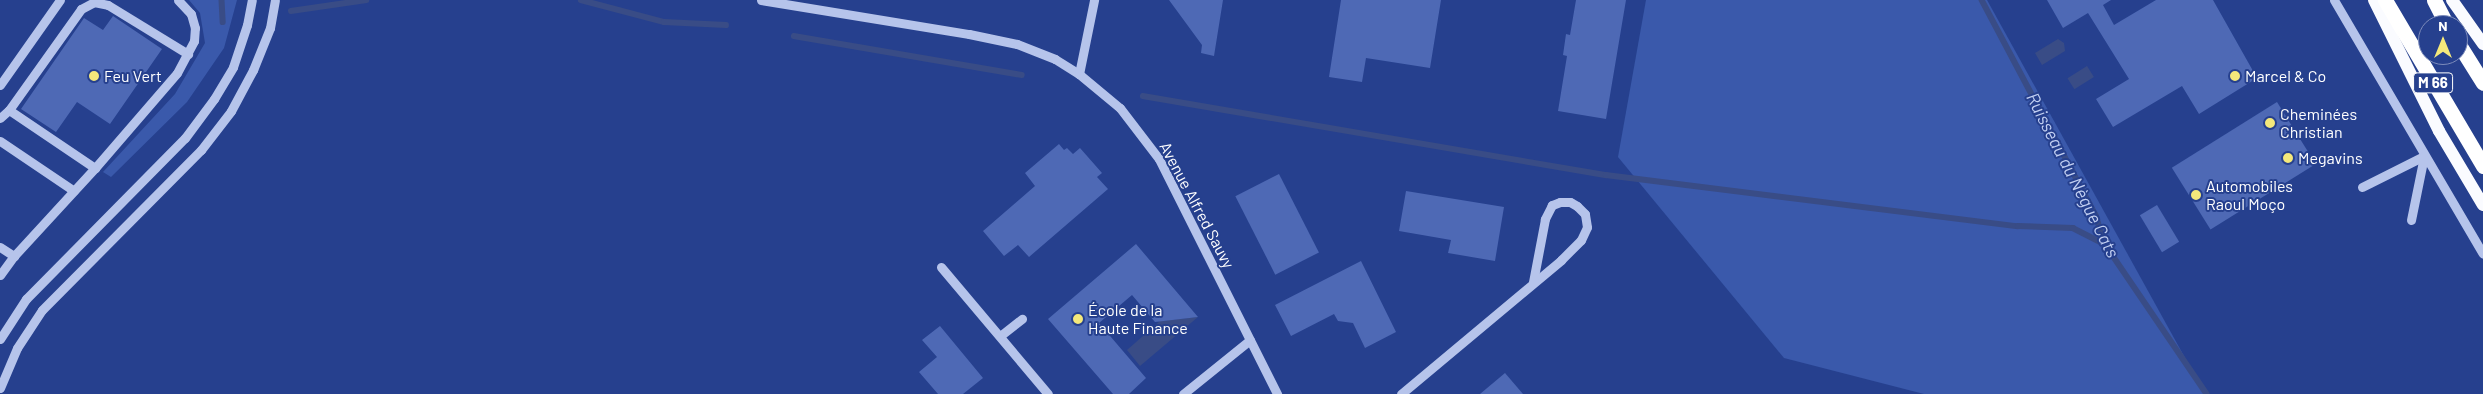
<!DOCTYPE html>
<meta charset="utf-8">
<style>
body{margin:0}
#map{position:relative;width:2483px;height:394px;overflow:hidden;background:#26408e;font-family:Barlow,sans-serif}
div>[style]{position:absolute}
.green>*{inset:0;background:#3a59ab}
.water>*{inset:0;background:#394c86;transform-origin:0 0}
.stream>*{height:5.5px;margin:-2.75px;padding:0 2.75px;transform-origin:2.75px;border-radius:2.75px;background:#394c86}
.building>*{inset:0;background:#4e69b5;transform-origin:0 0}
.minor>*{height:9px;margin:-4.5px;padding:0 4.5px;transform-origin:4.5px;border-radius:4.5px;background:#b6c4eb}
.major>*{height:12px;margin:-6px;padding:0 6px;transform-origin:6px;border-radius:6px;background:#fafbff}
.highway>*{height:15px;margin:-7.5px;padding:0 7.5px;transform-origin:7.5px;border-radius:7.5px;background:#fff}
.dots>*{width:14px;height:14px;translate:-50% -50%;box-sizing:border-box;border:2px solid #26408e;border-radius:50%}
span{translate:-50% -50%;white-space:nowrap;text-align:center;line-height:1.15;-webkit-text-stroke:4px #26408e;paint-order:stroke}
.shield-label span{padding:1px 4px;background:#26408e;border:1px solid;border-radius:4px;-webkit-text-stroke-width:0}
.shield-label{font-size:15px;color:#fff;font-weight:700}
.poi-label{font-size:16px;color:#fff}
.left{translate:0 -50%;text-align:left}
.street-label{font-size:16px;color:#fff}
.water-label{font-size:18px;color:#c2cff2;font-style:italic}
.north{position:absolute;left:2418px;top:15px;width:50px;height:50px;box-sizing:border-box;background:#26408e;border:1px solid #7d8cbb;border-radius:50%;rotate:0deg;font-size:14px;font-weight:700;line-height:20px;text-align:center;color:#fff}
.north::after{content:'';display:block;margin:auto;width:18px;height:22px;background:#f4e87b;clip-path:polygon(50% 0,100% 100%,50% 72%,0 100%)}
</style>
<div id="map">
<div class="green">
<div style="clip-path:polygon(189px 0,237px 0,224px 48px,187px 102px,111px 177px,103px 172px,175px 94px,205px 43px,200px 13px)"></div>
<div style="clip-path:polygon(1646px 0,1987px 0,2205px 394px,1924px 394px,1784px 358px,1618px 157px)"></div>
</div>
<div class="water">
<div style="clip-path:polygon(2058px 39px,2064px 43px,2065px 51px,2042px 65px,2035px 53px)"></div>
<div style="left:2087px;top:66px;width:13px;height:23px;rotate:58deg"></div>
<div style="clip-path:polygon(1198px 317px,1140px 366px,1127px 350px,1160px 321px)"></div>
</div>
<div class="stream">
<div style="left:222px;top:0;width:22px;rotate:87deg"></div>
<div style="left:581px;top:0;width:86px;rotate:14.8deg"></div>
<div style="left:664px;top:22px;width:62px;rotate:2.8deg"></div>
<div style="left:1982px;top:0;width:243px;rotate:62.1deg"></div>
<div style="left:2096px;top:215px;width:30px;rotate:73deg"></div>
<div style="left:2105px;top:244px;width:181px;rotate:55.8deg"></div>
<div style="left:291px;top:11px;width:76px;rotate:-8.3deg"></div>
<div style="left:794px;top:36px;width:231px;rotate:9.7deg"></div>
<div style="left:1143px;top:96px;width:470px;rotate:9.7deg"></div>
<div style="left:1606px;top:175px;width:415px;rotate:7.1deg"></div>
<div style="left:2018px;top:226px;width:55px;rotate:2.1deg"></div>
<div style="left:2073px;top:228px;width:36px;rotate:27deg"></div>
</div>
<div class="building">
<div style="clip-path:polygon(1169px 0,1223px 0,1214px 56px,1201px 53px,1202px 45px)"></div>
<div style="clip-path:polygon(1341px 0,1441px 0,1430px 68px,1366px 58px,1362px 82px,1329px 77px)"></div>
<div style="clip-path:polygon(1576px 0,1626px 0,1606px 119px,1558px 111px,1567px 56px,1563px 55px,1566px 34px,1570px 35px)"></div>
<div style="clip-path:polygon(2047px 0,2111px 0,2103px 5px,2114px 25px,2156px 0,2213px 0,2257px 78px,2199px 114px,2182px 86px,2113px 127px,2096px 99px,2129px 79px,2088px 13px,2063px 28px)"></div>
<div style="clip-path:polygon(113px 16px,162px 49px,110px 124px,77px 102px,56px 132px,21px 109px,84px 18px,103px 30px)"></div>
<div style="left:2277px;top:102px;width:73px;height:124px;rotate:58deg"></div>
<div style="clip-path:polygon(1059px 144px,1064px 150px,1067px 148px,1073px 154px,1080px 148px,1102px 173px,1097px 177px,1108px 189px,1029px 257px,1018px 245px,1004px 256px,983px 231px,1035px 186px,1025px 173px)"></div>
<div style="left:1279px;top:174px;width:88px;height:49px;rotate:63deg"></div>
<div style="clip-path:polygon(1406px 191px,1504px 207px,1495px 261px,1448px 253px,1451px 240px,1399px 231px)"></div>
<div style="left:2157px;top:205px;width:43px;height:20px;rotate:59deg"></div>
<div style="clip-path:polygon(1136px 244px,1198px 317px,1155px 322px,1132px 295px,1099px 323px,1146px 378px,1129px 394px,1113px 394px,1048px 319px)"></div>
<div style="clip-path:polygon(1361px 261px,1396px 332px,1365px 348px,1353px 323px,1338px 321px,1334px 314px,1291px 336px,1275px 305px)"></div>
<div style="clip-path:polygon(940px 326px,983px 378px,963px 394px,938px 394px,919px 372px,937px 357px,922px 340px)"></div>
<div style="clip-path:polygon(1505px 373px,1523px 394px,1480px 394px)"></div>
</div>
<div class="minor">
<div style="left:761px;top:0;width:211px;rotate:9.3deg"></div>
<div style="left:969px;top:34px;width:49px;rotate:11.8deg"></div>
<div style="left:1017px;top:44px;width:41px;rotate:21.5deg"></div>
<div style="left:1055px;top:59px;width:28px;rotate:32deg"></div>
<div style="left:1079px;top:74px;width:53px;rotate:39.7deg"></div>
<div style="left:1120px;top:108px;width:64px;rotate:52.6deg"></div>
<div style="left:1159px;top:159px;width:263px;rotate:63.3deg"></div>
<div style="left:2334px;top:0;width:294px;rotate:59.6deg"></div>
<div style="left:1079px;top:74px;width:76px;rotate:-78.5deg"></div>
<div style="left:0;top:85px;width:104px;rotate:-54.8deg"></div>
<div style="left:9px;top:110px;width:104px;rotate:34deg"></div>
<div style="left:0;top:118px;width:12px;rotate:-42deg"></div>
<div style="left:9px;top:110px;width:124px;rotate:-54.5deg"></div>
<div style="left:81px;top:9px;width:15px;rotate:-28deg"></div>
<div style="left:94px;top:2px;width:14px;rotate:12deg"></div>
<div style="left:108px;top:5px;width:94px;rotate:31.5deg"></div>
<div style="left:0;top:141px;width:89px;rotate:34deg"></div>
<div style="left:2362px;top:187px;width:69px;rotate:-26.6deg"></div>
<div style="left:2411px;top:220px;width:65px;rotate:-78.5deg"></div>
<div style="left:0;top:247px;width:17px;rotate:33deg"></div>
<div style="left:941px;top:267px;width:166px;rotate:49.9deg"></div>
<div style="left:0;top:275px;width:24px;rotate:-54deg"></div>
<div style="left:14px;top:256px;width:120px;rotate:-47.4deg"></div>
<div style="left:95px;top:168px;width:125px;rotate:-49.2deg"></div>
<div style="left:177px;top:73px;width:36px;rotate:-62deg"></div>
<div style="left:194px;top:41px;width:13px;rotate:-86deg"></div>
<div style="left:195px;top:28px;width:15px;rotate:-106deg"></div>
<div style="left:191px;top:14px;width:19px;rotate:-133deg"></div>
<div style="left:1000px;top:336px;width:28px;rotate:-38deg"></div>
<div style="left:0;top:339px;width:48px;rotate:-57deg"></div>
<div style="left:26px;top:299px;width:226px;rotate:-45.4deg"></div>
<div style="left:185px;top:138px;width:49px;rotate:-53.4deg"></div>
<div style="left:214px;top:99px;width:37px;rotate:-59deg"></div>
<div style="left:233px;top:67px;width:44px;rotate:-71.6deg"></div>
<div style="left:247px;top:25px;width:25px;rotate:-79deg"></div>
<div style="left:0;top:388px;width:43px;rotate:-67deg"></div>
<div style="left:17px;top:348px;width:45px;rotate:-56.7deg"></div>
<div style="left:42px;top:310px;width:226px;rotate:-45.2deg"></div>
<div style="left:201px;top:150px;width:49px;rotate:-52.4deg"></div>
<div style="left:231px;top:111px;width:47px;rotate:-61.8deg"></div>
<div style="left:253px;top:70px;width:45px;rotate:-68deg"></div>
<div style="left:270px;top:28px;width:28px;rotate:-80deg"></div>
<div style="left:1183px;top:394px;width:86px;rotate:-38.9deg"></div>
<div style="left:1401px;top:394px;width:209px;rotate:-39.9deg"></div>
<div style="left:1561px;top:260px;width:28px;rotate:-45deg"></div>
<div style="left:1581px;top:240px;width:14px;rotate:-65deg"></div>
<div style="left:1587px;top:227px;width:13px;rotate:-99deg"></div>
<div style="left:1585px;top:214px;width:11px;rotate:-135deg"></div>
<div style="left:1577px;top:206px;width:8px;rotate:-150deg"></div>
<div style="left:1570px;top:202px;width:10px;rotate:180deg"></div>
<div style="left:1560px;top:202px;width:9px;rotate:159deg"></div>
<div style="left:1552px;top:205px;width:16px;rotate:117deg"></div>
<div style="left:1545px;top:219px;width:64px;rotate:100.8deg"></div>
</div>
<div class="major">
<div style="left:2374px;top:0;width:146px;rotate:63.6deg"></div>
<div style="left:2439px;top:131px;width:86px;rotate:59.3deg"></div>
<div style="left:2452px;top:0;width:54px;rotate:54.8deg"></div>
</div>
<div class="highway">
<div style="left:2385px;top:0;width:193px;rotate:59.4deg"></div>
<div style="left:2434px;top:0;width:28px;rotate:63deg"></div>
<div style="left:2458px;top:43px;width:47px;rotate:58deg"></div>
</div>
<div class="dots">
<div style="left:94px;top:76px;background:#f4e87b"></div>
<div style="left:2235px;top:76px;background:#f4e87b"></div>
<div style="left:2270px;top:123px;background:#f4e87b"></div>
<div style="left:2288px;top:158px;background:#f4e87b"></div>
<div style="left:2196px;top:195px;background:#f4e87b"></div>
<div style="left:1078px;top:319px;background:#f4e87b"></div>
</div>
<div class="shield-label">
<span style="left:2433px;top:83px">M 66</span>
</div>
<div class="poi-label">
<span class="left" style="left:104px;top:76px">Feu Vert</span>
<span class="left" style="left:2245px;top:76px">Marcel &amp; Co</span>
<span class="left" style="left:2280px;top:123px">Cheminées<br>Christian</span>
<span class="left" style="left:2298px;top:158px">Megavins</span>
<span class="left" style="left:2206px;top:195px">Automobiles<br>Raoul Moço</span>
<span class="left" style="left:1088px;top:319px">École de la<br>Haute Finance</span>
</div>
<div class="street-label">
<span style="left:1197px;top:205px;rotate:62deg">Avenue Alfred Sauvy</span>
</div>
<div class="water-label">
<span style="left:2073px;top:175px;rotate:63deg">Ruisseau du Nègue Cats</span>
</div>
<div class="north">N</div>
</div>
